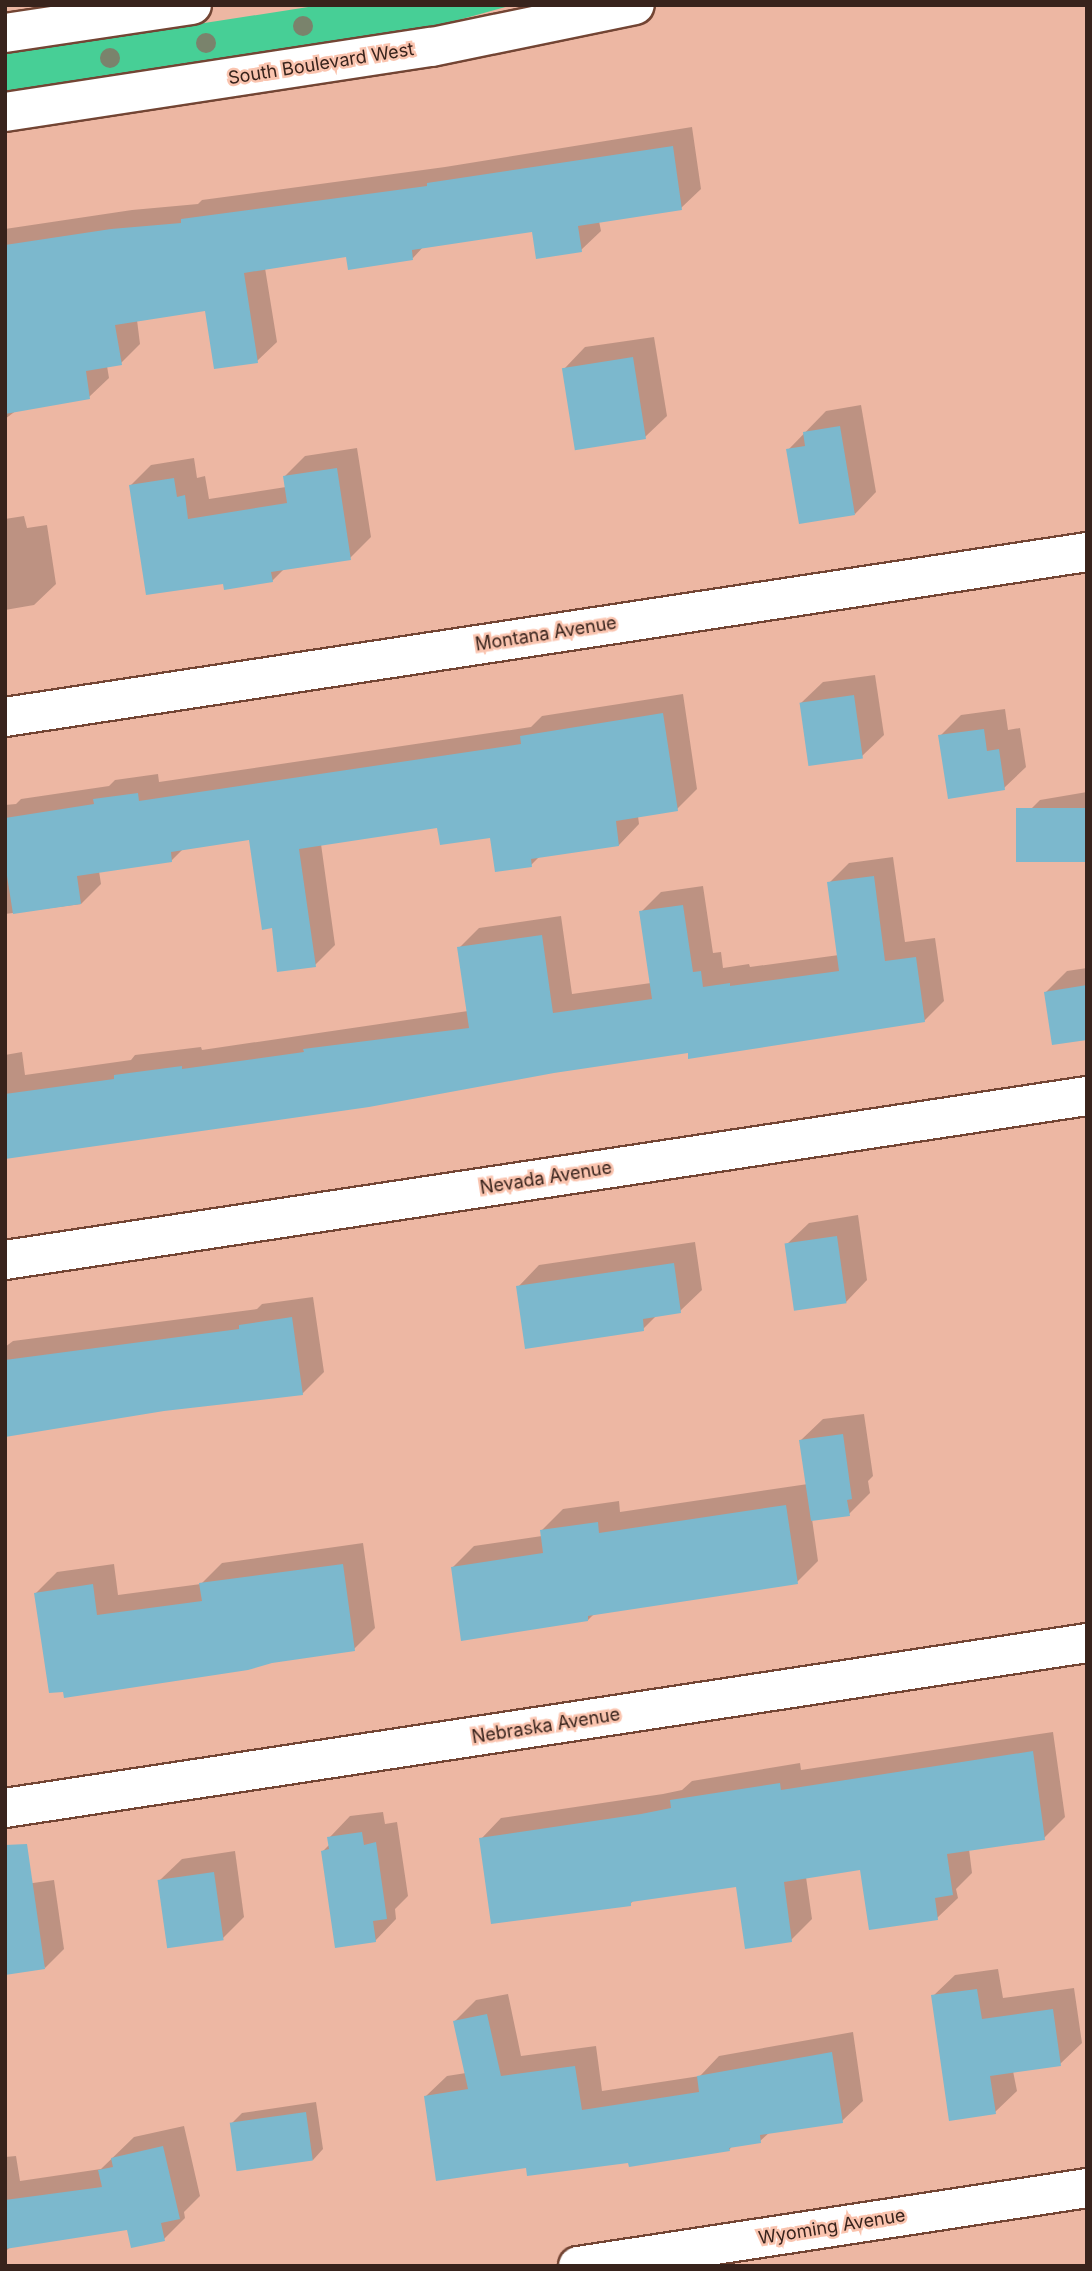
<!DOCTYPE html>
<style>
body{margin:0}
#map{position:relative;width:1092px;height:2271px;overflow:hidden;background:#edb7a3;font-family:Inter,sans-serif}
div>[style]{position:absolute}
.green>*{inset:0;background:#47cf96}
.shadow>*{inset:0;background:#0003}
.building>*{inset:0;background:#7cb8cd;transform-origin:0 0}
.roads{filter:drop-shadow(2px 0 #734534) drop-shadow(-2px 0 #734534) drop-shadow(0 2px #734534) drop-shadow(0 -2px #734534)}
.street>*{height:38px;margin:-19px;padding:0 19px;transform-origin:19px;border-radius:19px;background:#fff}
.secondary>*{height:38px;margin:-19px;padding:0 19px;transform-origin:19px;border-radius:19px;background:#fff}
.trees>*{width:20px;height:20px;margin:-10px;border-radius:50%;background:#7a836c}
span{translate:-50% -50%;white-space:nowrap;text-align:center;line-height:1.15;-webkit-text-stroke:5px #fac4af;paint-order:stroke}
.street-label{font-size:18px;color:#38231c}
.frame{position:absolute;inset:0;border:7px solid #38231c;pointer-events:none}
</style>
<div id="map">
<div class="green">
<div style="clip-path:polygon(321px 5px,513px 5px,444px 24px,5px 93px,5px 54px)"></div>
</div>
<div class="shadow">
<div style="clip-path:polygon(692px 127px,701px 189px,681px 208px,599px 221px,601px 231px,581px 250px,533px 230px,424px 246px,413px 258px,347px 255px,265px 268px,277px 342px,257px 361px,207px 309px,137px 320px,140px 344px,121px 363px,107px 366px,109px 378px,89px 397px,17px 410px,5px 419px,5px 229px,132px 210px,198px 204px,202px 200px,445px 167px)"></div>
<div style="clip-path:polygon(654px 337px,667px 416px,645px 437px,564px 369px,585px 347px)"></div>
<div style="clip-path:polygon(861px 405px,876px 492px,855px 514px,788px 450px,826px 411px)"></div>
<div style="clip-path:polygon(357px 448px,371px 537px,350px 558px,285px 568px,272px 581px,225px 582px,131px 485px,151px 465px,194px 458px,197px 478px,205px 476px,209px 499px,286px 487px,285px 476px,305px 456px)"></div>
<div style="clip-path:polygon(24px 516px,27px 528px,47px 525px,56px 584px,34px 605px,5px 610px,5px 519px)"></div>
<div style="clip-path:polygon(875px 675px,884px 735px,862px 756px,801px 703px,823px 682px)"></div>
<div style="clip-path:polygon(683px 694px,697px 789px,677px 809px,638px 816px,639px 824px,619px 845px,540px 856px,531px 865px,492px 836px,439px 826px,321px 844px,335px 945px,315px 965px,273px 926px,251px 838px,184px 848px,171px 861px,99px 871px,101px 884px,81px 904px,5px 914px,5px 805px,16px 804px,21px 799px,109px 786px,115px 780px,158px 774px,159px 782px,531px 727px,542px 716px)"></div>
<div style="clip-path:polygon(1005px 709px,1008px 730px,1020px 728px,1026px 767px,1004px 788px,940px 736px,961px 715px)"></div>
<div style="clip-path:polygon(1087px 792px,1087px 860px,1019px 821px,1040px 800px)"></div>
<div style="clip-path:polygon(893px 857px,905px 942px,935px 938px,944px 1001px,924px 1021px,689px 1051px,5px 1158px,5px 1055px,22px 1052px,25px 1075px,131px 1060px,135px 1055px,201px 1047px,202px 1050px,468px 1011px,459px 948px,479px 928px,561px 916px,572px 994px,651px 983px,641px 912px,661px 892px,703px 886px,713px 953px,721px 952px,723px 968px,749px 964px,750px 967px,839px 955px,829px 883px,849px 863px)"></div>
<div style="clip-path:polygon(1087px 968px,1087px 1038px,1046px 992px,1067px 971px)"></div>
<div style="clip-path:polygon(858px 1215px,867px 1280px,846px 1302px,787px 1244px,809px 1223px)"></div>
<div style="clip-path:polygon(695px 1242px,702px 1290px,680px 1311px,657px 1315px,643px 1329px,518px 1287px,539px 1265px)"></div>
<div style="clip-path:polygon(313px 1297px,324px 1372px,302px 1394px,164px 1409px,5px 1433px,5px 1347px,13px 1341px,257px 1309px,262px 1304px)"></div>
<div style="clip-path:polygon(864px 1414px,873px 1476px,868px 1481px,870px 1493px,849px 1514px,812px 1519px,818px 1561px,797px 1582px,595px 1613px,588px 1620px,452px 1568px,474px 1546px,542px 1536px,541px 1531px,563px 1509px,619px 1501px,620px 1512px,808px 1484px,801px 1440px,823px 1419px)"></div>
<div style="clip-path:polygon(363px 1543px,375px 1628px,354px 1649px,65px 1696px,36px 1593px,57px 1572px,114px 1564px,118px 1595px,201px 1584px,222px 1563px)"></div>
<div style="clip-path:polygon(1053px 1732px,1065px 1817px,1044px 1838px,969px 1849px,972px 1873px,956px 1889px,958px 1898px,937px 1918px,861px 1868px,806px 1877px,812px 1919px,791px 1940px,737px 1885px,635px 1899px,630px 1904px,481px 1839px,501px 1818px,663px 1794px,682px 1790px,692px 1781px,800px 1763px,801px 1770px)"></div>
<div style="clip-path:polygon(383px 1812px,385px 1824px,397px 1822px,408px 1896px,395px 1909px,396px 1919px,375px 1941px,323px 1851px,330px 1844px,329px 1838px,350px 1816px)"></div>
<div style="clip-path:polygon(235px 1851px,244px 1917px,223px 1938px,160px 1880px,182px 1859px)"></div>
<div style="clip-path:polygon(54px 1880px,64px 1949px,45px 1968px,5px 1887px)"></div>
<div style="clip-path:polygon(998px 1969px,1003px 1998px,1074px 1988px,1082px 2043px,1060px 2064px,1013px 2071px,1017px 2091px,995px 2112px,933px 1996px,955px 1975px)"></div>
<div style="clip-path:polygon(508px 1994px,521px 2056px,596px 2046px,602px 2091px,700px 2076px,719px 2056px,853px 2032px,863px 2101px,842px 2121px,770px 2132px,760px 2141px,733px 2145px,729px 2150px,630px 2161px,527px 2167px,426px 2096px,447px 2076px,466px 2073px,455px 2021px,476px 2000px)"></div>
<div style="clip-path:polygon(316px 2102px,323px 2149px,313px 2160px,232px 2123px,242px 2113px)"></div>
<div style="clip-path:polygon(184px 2126px,200px 2196px,184px 2212px,185px 2218px,164px 2239px,128px 2228px,11px 2246px,5px 2252px,5px 2157px,16px 2156px,20px 2181px,101px 2169px,134px 2137px)"></div>
</div>
<div class="building">
<div style="clip-path:polygon(673px 146px,682px 210px,578px 226px,582px 252px,536px 259px,532px 232px,412px 250px,413px 260px,348px 270px,346px 257px,244px 273px,258px 363px,214px 369px,205px 311px,115px 325px,122px 365px,86px 371px,90px 399px,5px 414px,5px 245px,111px 229px,181px 223px,181px 219px,427px 186px,427px 183px)"></div>
<div style="left:633px;top:357px;width:83px;height:72px;rotate:81deg"></div>
<div style="clip-path:polygon(840px 426px,855px 515px,799px 524px,786px 449px,805px 446px,803px 432px)"></div>
<div style="clip-path:polygon(337px 468px,351px 560px,271px 572px,273px 582px,224px 590px,223px 584px,146px 595px,129px 485px,174px 478px,177px 497px,185px 495px,188px 519px,287px 503px,283px 476px)"></div>
<div style="left:854px;top:695px;width:64px;height:55px;rotate:82deg"></div>
<div style="clip-path:polygon(663px 713px,678px 811px,616px 821px,619px 846px,531px 859px,532px 867px,495px 872px,490px 838px,440px 845px,437px 828px,299px 849px,316px 967px,277px 972px,272px 928px,262px 930px,249px 840px,171px 852px,172px 862px,77px 876px,81px 904px,13px 914px,5px 863px,5px 818px,94px 804px,93px 799px,138px 793px,139px 801px,521px 744px,520px 736px)"></div>
<div style="clip-path:polygon(984px 729px,987px 751px,999px 749px,1005px 790px,948px 799px,938px 735px)"></div>
<div style="left:1087px;top:808px;width:54px;height:71px;rotate:90deg"></div>
<div style="clip-path:polygon(874px 876px,885px 961px,916px 957px,925px 1022px,688px 1059px,688px 1053px,554px 1073px,369px 1107px,5px 1159px,5px 1094px,114px 1079px,114px 1075px,182px 1066px,182px 1069px,304px 1052px,303px 1049px,469px 1028px,457px 947px,542px 935px,553px 1013px,652px 999px,639px 911px,683px 905px,693px 972px,701px 971px,703px 987px,730px 983px,730px 986px,839px 971px,827px 882px)"></div>
<div style="clip-path:polygon(1087px 985px,1087px 1040px,1052px 1045px,1044px 992px)"></div>
<div style="left:837px;top:1236px;width:68px;height:53px;rotate:82deg"></div>
<div style="clip-path:polygon(674px 1263px,681px 1313px,643px 1319px,644px 1331px,525px 1349px,516px 1286px)"></div>
<div style="clip-path:polygon(292px 1317px,303px 1395px,164px 1411px,5px 1437px,5px 1360px,239px 1329px,239px 1325px)"></div>
<div style="clip-path:polygon(843px 1434px,852px 1499px,847px 1500px,850px 1516px,811px 1521px,799px 1440px)"></div>
<div style="clip-path:polygon(786px 1505px,798px 1584px,588px 1616px,588px 1621px,461px 1641px,451px 1567px,543px 1553px,540px 1530px,598px 1522px,599px 1533px)"></div>
<div style="clip-path:polygon(343px 1564px,355px 1651px,272px 1663px,248px 1670px,64px 1698px,63px 1692px,49px 1693px,34px 1593px,93px 1584px,97px 1615px,202px 1601px,199px 1583px)"></div>
<div style="clip-path:polygon(1033px 1751px,1045px 1840px,947px 1854px,953px 1895px,935px 1898px,938px 1920px,869px 1930px,860px 1870px,784px 1882px,792px 1942px,745px 1949px,736px 1887px,631px 1902px,631px 1906px,491px 1924px,479px 1838px,641px 1814px,671px 1808px,670px 1800px,780px 1783px,781px 1790px)"></div>
<div style="clip-path:polygon(362px 1832px,364px 1845px,376px 1842px,387px 1919px,373px 1921px,376px 1942px,335px 1948px,321px 1851px,329px 1849px,327px 1837px)"></div>
<div style="clip-path:polygon(27px 1844px,45px 1969px,5px 1975px,5px 1845px)"></div>
<div style="left:214px;top:1872px;width:69px;height:57px;rotate:82deg"></div>
<div style="clip-path:polygon(977px 1989px,982px 2019px,1053px 2009px,1061px 2066px,990px 2076px,996px 2114px,949px 2121px,931px 1995px)"></div>
<div style="clip-path:polygon(487px 2014px,501px 2076px,575px 2066px,582px 2110px,699px 2092px,697px 2076px,832px 2052px,843px 2123px,760px 2135px,761px 2143px,729px 2148px,730px 2151px,629px 2167px,628px 2163px,527px 2176px,526px 2168px,436px 2181px,424px 2096px,468px 2089px,453px 2021px)"></div>
<div style="left:306px;top:2112px;width:49px;height:77px;rotate:82deg"></div>
<div style="clip-path:polygon(163px 2146px,180px 2219px,161px 2223px,165px 2241px,131px 2248px,127px 2230px,5px 2249px,5px 2200px,102px 2187px,98px 2170px,113px 2167px,111px 2158px)"></div>
</div>
<div class="roads">
<div class="street">
<div style="left:5px;top:717px;width:1095px;rotate:-8.67deg"></div>
<div style="left:5px;top:1260px;width:1094px;rotate:-8.62deg"></div>
<div style="left:5px;top:1808px;width:1095px;rotate:-8.67deg"></div>
<div style="left:578px;top:2266px;width:515px;rotate:-8.71deg"></div>
</div>
<div class="secondary">
<div style="left:5px;top:33px;width:189px;rotate:-8.5deg"></div>
<div style="left:5px;top:112px;width:432px;rotate:-8.7deg"></div>
<div style="left:432px;top:47px;width:207px;rotate:-11.7deg"></div>
</div>
</div>
<div class="trees">
<div style="left:303px;top:26px"></div>
<div style="left:206px;top:43px"></div>
<div style="left:110px;top:58px"></div>
</div>
<div class="street-label">
<span style="left:321px;top:64px;rotate:-9deg">South Boulevard West</span>
<span style="left:546px;top:634px;rotate:-9deg">Montana Avenue</span>
<span style="left:546px;top:1178px;rotate:-9deg">Nevada Avenue</span>
<span style="left:546px;top:1726px;rotate:-9deg">Nebraska Avenue</span>
<span style="left:832px;top:2227px;rotate:-9deg">Wyoming Avenue</span>
</div>
<div class="frame"></div>
</div>
